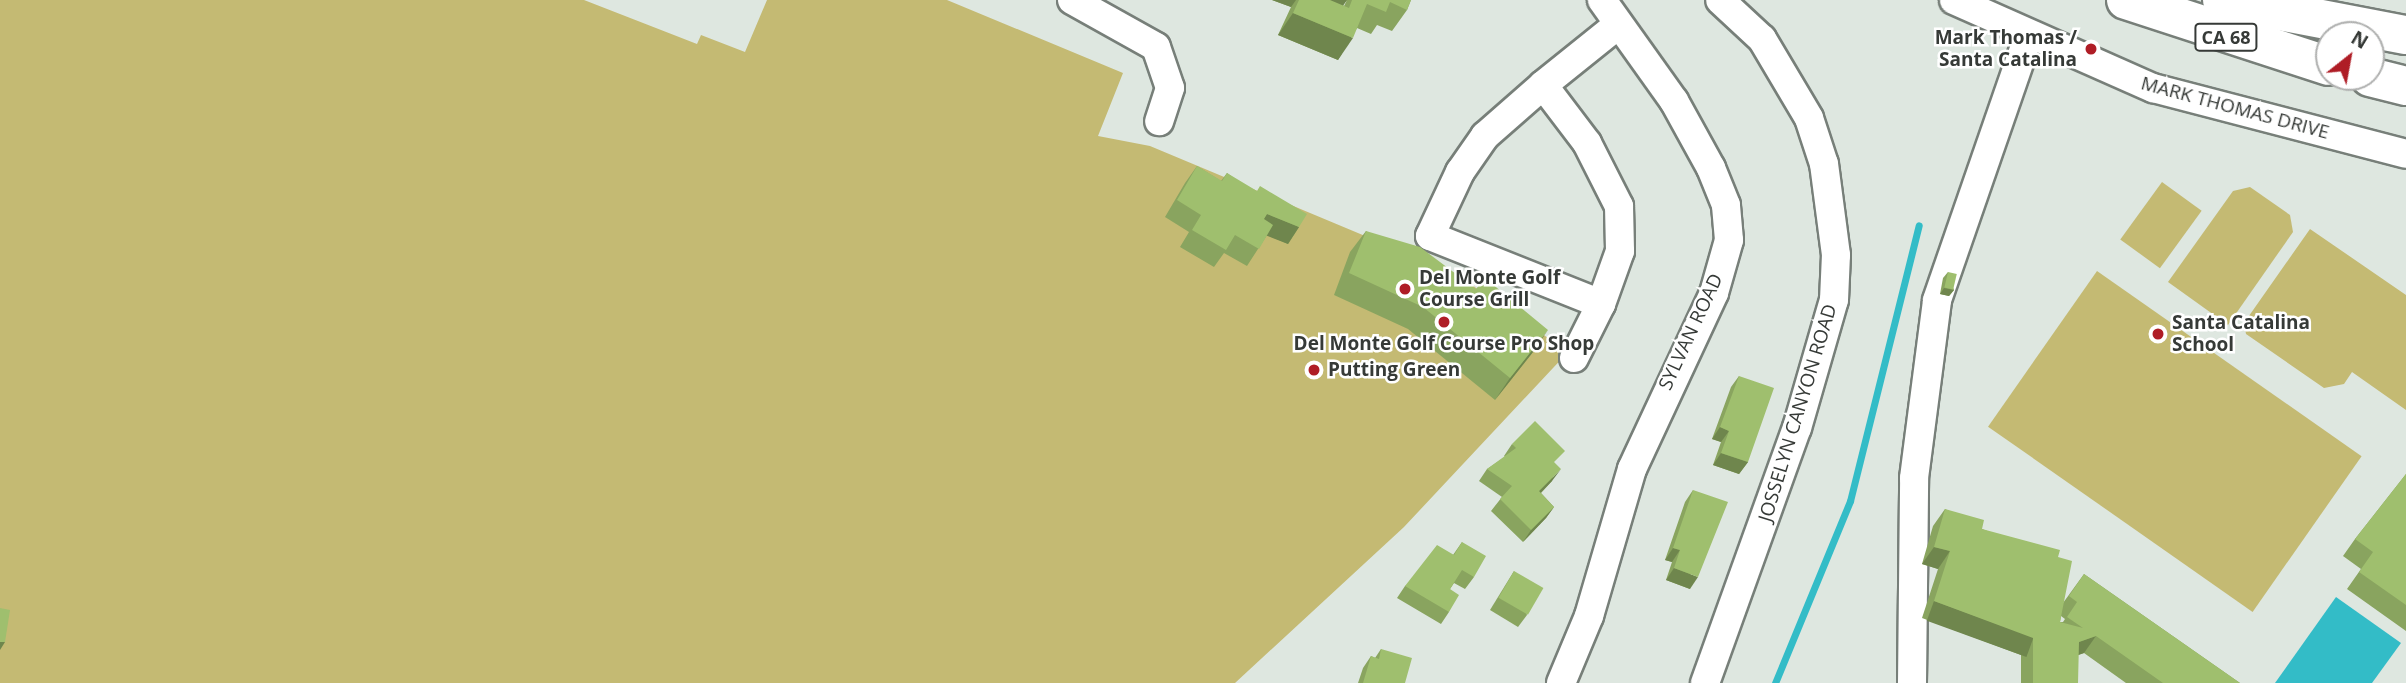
<!DOCTYPE html>
<style>
body{margin:0}
#map{position:relative;width:2406px;height:683px;overflow:hidden;background:#dee7e0;font-family:"Open Sans",sans-serif}
div>[style]{position:absolute}
.green>*{inset:0;background:#c4ba73;transform-origin:0 0}
.water>*{inset:0;background:#33bcc7}
.stream>*{height:7px;margin:-3.5px;padding:0 3.5px;transform-origin:3.5px;border-radius:3.5px;background:#33bcc7}
.roads{filter:drop-shadow(2px 0 #777f79) drop-shadow(-2px 0 #777f79) drop-shadow(0 2px #777f79) drop-shadow(0 -2px #777f79)}
.minor>*{height:28px;margin:-14px;padding:0 14px;transform-origin:14px;border-radius:14px;background:#fff}
.highway>*{height:38px;margin:-19px;padding:0 19px;transform-origin:19px;border-radius:19px;background:#fff}
.wall>*{inset:0;background:#89a45f}
.shaded-wall>*{inset:0;background:#6f864d;transform-origin:0 0}
.building>*{inset:0;background:#9fbf6e;transform-origin:0 0}
.dots>*{width:19px;height:19px;translate:-50% -50%;box-sizing:border-box;border:4px solid #fff;border-radius:50%}
span{translate:-50% -50%;white-space:nowrap;text-align:center;line-height:1.15;-webkit-text-stroke:5px #fff;paint-order:stroke}
.shield-label span{padding:2px 5px;background:#fff;border:2px solid;border-radius:5px;-webkit-text-stroke-width:0}
.shield-label{font-size:18px;color:#363a37;font-weight:700}
.poi-label{font-size:19px;color:#363a37;font-weight:700}
.right{translate:-100% -50%;text-align:right}
.left{translate:0 -50%;text-align:left}
.street-label{font-size:19px;color:#363a37}
.north{position:absolute;left:2315px;top:21px;width:70px;height:70px;box-sizing:border-box;background:#fff;border:2px solid #afb0af;border-radius:50%;rotate:31deg;font-size:19px;font-weight:700;line-height:28px;text-align:center;color:#363a37}
.north::after{content:'';display:block;margin:auto;width:24px;height:32px;background:#af1d26;clip-path:polygon(50% 0,100% 100%,50% 72%,0 100%)}
</style>
<div id="map">
<div class="green">
<div style="clip-path:polygon(0 0,584px 0,697px 44px,701px 35px,745px 52px,767px 0,947px 0,1123px 73px,1098px 136px,1150px 146px,1456px 274px,1568px 352px,1404px 527px,1235px 683px,0 683px)"></div>
<div style="left:2162px;top:182px;width:49px;height:71px;rotate:36deg"></div>
<div style="clip-path:polygon(2250px 187px,2290px 215px,2293px 232px,2228px 325px,2168px 282px,2233px 191px)"></div>
<div style="clip-path:polygon(2310px 229px,2406px 295px,2406px 410px,2352px 372px,2344px 384px,2324px 388px,2246px 334px,2244px 323px)"></div>
<div style="left:2097px;top:271px;width:323px;height:190px;rotate:35deg"></div>
</div>
<div class="water">
<div style="clip-path:polygon(2336px 597px,2401px 643px,2372px 683px,2275px 683px)"></div>
</div>
<div class="stream">
<div style="left:1775px;top:683px;width:197px;rotate:-67.6deg"></div>
<div style="left:1850px;top:501px;width:284px;rotate:-76deg"></div>
</div>
<div class="roads">
<div class="minor">
<div style="left:1072px;top:0;width:96px;rotate:29.2deg"></div>
<div style="left:1156px;top:47px;width:43px;rotate:71.1deg"></div>
<div style="left:1170px;top:88px;width:35px;rotate:108deg"></div>
<div style="left:1954px;top:0;width:218px;rotate:23.9deg"></div>
<div style="left:2153px;top:88px;width:261px;rotate:14.6deg"></div>
<div style="left:1543px;top:85px;width:73px;rotate:52.8deg"></div>
<div style="left:1587px;top:143px;width:71px;rotate:63.1deg"></div>
<div style="left:1619px;top:206px;width:45px;rotate:88.7deg"></div>
<div style="left:1620px;top:251px;width:56px;rotate:109.7deg"></div>
<div style="left:1601px;top:304px;width:184px;rotate:-158.3deg"></div>
<div style="left:1430px;top:236px;width:71px;rotate:-64.9deg"></div>
<div style="left:1460px;top:172px;width:44px;rotate:-55.2deg"></div>
<div style="left:1485px;top:136px;width:77px;rotate:-41.3deg"></div>
<div style="left:1543px;top:85px;width:97px;rotate:-38.8deg"></div>
<div style="left:1574px;top:358px;width:60px;rotate:-63.4deg"></div>
<div style="left:1561px;top:683px;width:73px;rotate:-67.3deg"></div>
<div style="left:1589px;top:616px;width:153px;rotate:-73.7deg"></div>
<div style="left:1632px;top:469px;width:194px;rotate:-65deg"></div>
<div style="left:1714px;top:293px;width:55px;rotate:-74.2deg"></div>
<div style="left:1729px;top:240px;width:35px;rotate:-95deg"></div>
<div style="left:1726px;top:205px;width:40px;rotate:-112deg"></div>
<div style="left:1711px;top:168px;width:77px;rotate:-118.9deg"></div>
<div style="left:1674px;top:101px;width:124px;rotate:-125.5deg"></div>
<div style="left:1705px;top:683px;width:271px;rotate:-70.2deg"></div>
<div style="left:1797px;top:428px;width:133px;rotate:-73.9deg"></div>
<div style="left:1834px;top:300px;width:45px;rotate:-87.5deg"></div>
<div style="left:1836px;top:255px;width:92px;rotate:-97.5deg"></div>
<div style="left:1824px;top:164px;width:48px;rotate:-108.1deg"></div>
<div style="left:1809px;top:118px;width:92px;rotate:-120.7deg"></div>
<div style="left:1762px;top:39px;width:57px;rotate:-137.1deg"></div>
<div style="left:1912px;top:683px;width:205px;rotate:-89.4deg"></div>
<div style="left:1914px;top:478px;width:179px;rotate:-82.6deg"></div>
<div style="left:1937px;top:300px;width:281px;rotate:-70.9deg"></div>
</div>
<div class="highway">
<div style="left:2126px;top:0;width:213px;rotate:18deg"></div>
<div style="left:2222px;top:0;width:187px;rotate:10.8deg"></div>
<div style="left:2370px;top:77px;width:37px;rotate:14deg"></div>
</div>
</div>
<div class="wall">
<div style="clip-path:polygon(1272px 0,1347px 0,1343px 5px,1344px 6px,1347px 0,1411px 0,1407px 10px,1392px 31px,1377px 25px,1371px 34px,1357px 28px,1338px 60px,1278px 35px,1291px 7px)"></div>
<div style="clip-path:polygon(1197px 166px,1221px 181px,1227px 173px,1299px 227px,1288px 244px,1267px 235px,1247px 266px,1224px 253px,1214px 267px,1180px 247px,1189px 232px,1165px 217px,1185px 183px)"></div>
<div style="clip-path:polygon(1366px 231px,1533px 352px,1495px 400px,1408px 329px,1334px 295px,1350px 252px)"></div>
<div style="clip-path:polygon(1948px 272px,1954px 290px,1949px 296px,1940px 294px,1943px 278px)"></div>
<div style="clip-path:polygon(1739px 376px,1748px 462px,1739px 474px,1713px 465px,1721px 442px,1712px 439px,1731px 387px)"></div>
<div style="clip-path:polygon(1512px 444px,1555px 464px,1552px 481px,1541px 493px,1554px 507px,1546px 518px,1523px 542px,1491px 511px,1502px 497px,1479px 481px,1487px 469px,1505px 457px,1504px 456px)"></div>
<div style="clip-path:polygon(2406px 474px,2406px 631px,2347px 589px,2361px 569px,2343px 556px,2355px 539px)"></div>
<div style="clip-path:polygon(1693px 490px,1690px 589px,1666px 580px,1672px 562px,1665px 560px,1685px 502px)"></div>
<div style="clip-path:polygon(evenodd,1945px 509px,1982px 529px,2058px 557px,2063px 603px,2084px 574px,2240px 683px,2126px 683px,2084px 653px,2078px 655px,2078px 683px,2021px 683px,2021px 655px,1922px 618px,1938px 569px,1922px 564px,1933px 526px,1945px 509px,2061px 616px,2065px 619px,2063px 622px,2060px 622px,2061px 616px)"></div>
<div style="clip-path:polygon(1462px 542px,1474px 577px,1465px 589px,1454px 583px,1450px 589px,1449px 612px,1441px 624px,1397px 598px,1405px 586px,1453px 555px)"></div>
<div style="clip-path:polygon(1514px 571px,1527px 615px,1518px 627px,1490px 610px)"></div>
<div style="clip-path:polygon(1381px 649px,1405px 683px,1358px 683px,1363px 668px,1371px 656px,1375px 658px)"></div>
</div>
<div class="shaded-wall">
<div style="clip-path:polygon(1272px 0,1296px 0,1291px 7px)"></div>
<div style="clip-path:polygon(1299px 0,1347px 0,1332px 21px)"></div>
<div style="clip-path:polygon(1293px 13px,1353px 38px,1338px 60px,1278px 35px)"></div>
<div style="clip-path:polygon(1267px 214px,1299px 227px,1288px 244px,1255px 231px)"></div>
<div style="clip-path:polygon(1944px 288px,1954px 290px,1949px 296px,1940px 294px)"></div>
<div style="clip-path:polygon(1548px 330px,1533px 352px,1495px 400px,1510px 378px)"></div>
<div style="clip-path:polygon(1720px 427px,1729px 431px,1721px 442px,1712px 439px)"></div>
<div style="clip-path:polygon(1721px 453px,1748px 462px,1739px 474px,1713px 465px)"></div>
<div style="clip-path:polygon(1561px 469px,1552px 481px,1531px 503px,1539px 491px)"></div>
<div style="clip-path:polygon(1554px 507px,1546px 518px,1523px 542px,1531px 530px)"></div>
<div style="clip-path:polygon(1934px 547px,1950px 551px,1938px 569px,1922px 564px)"></div>
<div style="clip-path:polygon(1673px 548px,1680px 550px,1672px 562px,1665px 560px)"></div>
<div style="clip-path:polygon(1674px 568px,1698px 577px,1690px 589px,1666px 580px)"></div>
<div style="left:1934px;top:601px;width:106px;height:21px;rotate:20deg"></div>
<div style="clip-path:polygon(2096px 636px,2084px 653px,2067px 659px,2079px 642px)"></div>
<div style="clip-path:polygon(0 642px,5px 642px,0 650px)"></div>
</div>
<div class="building">
<div style="clip-path:polygon(1299px 0,1330px 0,1349px 8px,1352px 0,1411px 0,1407px 10px,1390px 2px,1386px 12px,1367px 4px,1353px 38px,1293px 13px)"></div>
<div style="clip-path:polygon(1197px 166px,1222px 181px,1227px 173px,1257px 191px,1260px 186px,1307px 214px,1299px 227px,1267px 214px,1264px 219px,1273px 225px,1259px 249px,1235px 235px,1226px 250px,1192px 230px,1201px 215px,1177px 200px)"></div>
<div style="clip-path:polygon(1366px 231px,1420px 247px,1476px 289px,1485px 278px,1548px 330px,1510px 378px,1423px 307px,1349px 273px)"></div>
<div style="left:1948px;top:272px;width:9px;height:16px;rotate:13deg"></div>
<div style="clip-path:polygon(1739px 376px,1774px 388px,1748px 462px,1721px 453px,1729px 431px,1720px 427px)"></div>
<div style="clip-path:polygon(1535px 421px,1565px 451px,1554px 462px,1561px 469px,1539px 491px,1554px 507px,1531px 530px,1500px 499px,1512px 486px,1487px 469px,1516px 448px,1512px 444px)"></div>
<div style="clip-path:polygon(2406px 474px,2406px 605px,2359px 572px,2373px 552px,2355px 539px)"></div>
<div style="clip-path:polygon(1693px 490px,1728px 502px,1698px 577px,1674px 568px,1680px 550px,1673px 548px)"></div>
<div style="clip-path:polygon(1945px 509px,1984px 520px,1982px 529px,2060px 550px,2058px 557px,2072px 561px,2060px 622px,2083px 628px,2067px 617px,2077px 602px,2069px 596px,2084px 574px,2240px 683px,2163px 683px,2096px 636px,2079px 642px,2078px 683px,2033px 683px,2033px 638px,1934px 601px,1950px 551px,1934px 547px)"></div>
<div style="clip-path:polygon(1462px 542px,1486px 556px,1474px 577px,1462px 570px,1450px 589px,1459px 595px,1449px 612px,1405px 586px,1437px 545px,1454px 555px)"></div>
<div style="left:1514px;top:571px;width:34px;height:31px;rotate:30deg"></div>
<div style="clip-path:polygon(0 608px,10px 610px,5px 642px,0 642px)"></div>
<div style="clip-path:polygon(1381px 649px,1412px 658px,1405px 683px,1363px 683px,1371px 656px,1379px 659px)"></div>
</div>
<div class="dots">
<div style="left:2091px;top:49px;background:#af1d26"></div>
<div style="left:1405px;top:289px;background:#af1d26"></div>
<div style="left:1444px;top:322px;background:#af1d26"></div>
<div style="left:2158px;top:334px;background:#af1d26"></div>
<div style="left:1314px;top:370px;background:#af1d26"></div>
</div>
<div class="shield-label">
<span style="left:2226px;top:37px">CA 68</span>
</div>
<div class="poi-label">
<span class="right" style="left:2077px;top:49px">Mark Thomas /<br>Santa Catalina</span>
<span class="left" style="left:1419px;top:289px">Del Monte Golf<br>Course Grill</span>
<span class="left" style="left:2172px;top:334px">Santa Catalina<br>School</span>
<span style="left:1444px;top:344px">Del Monte Golf Course Pro Shop</span>
<span class="left" style="left:1328px;top:370px">Putting Green</span>
</div>
<div class="street-label">
<span style="left:2235px;top:108px;rotate:15deg">MARK THOMAS DRIVE</span>
<span style="left:1691px;top:332px;rotate:-65deg">SYLVAN ROAD</span>
<span style="left:1798px;top:413px;rotate:-73deg">JOSSELYN CANYON ROAD</span>
</div>
<div class="north">N</div>
</div>
